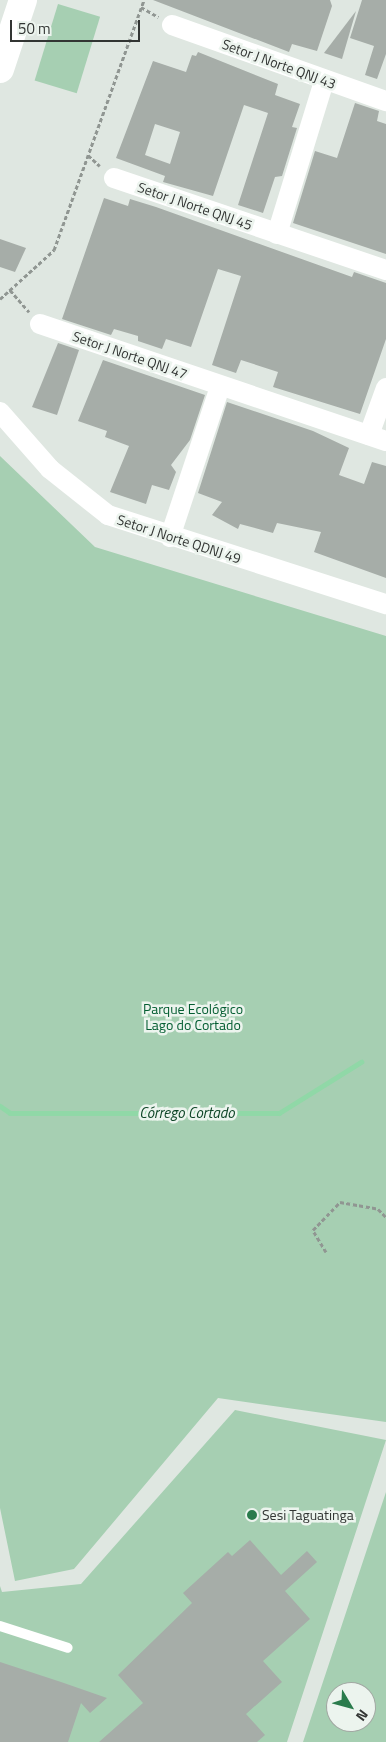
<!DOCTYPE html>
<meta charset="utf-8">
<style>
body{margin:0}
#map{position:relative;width:386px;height:1742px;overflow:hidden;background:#dfe7e1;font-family:"Titillium Web",sans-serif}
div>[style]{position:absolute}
.green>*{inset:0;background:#a6cfb2;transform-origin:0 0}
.stream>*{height:5px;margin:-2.5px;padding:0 2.5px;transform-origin:2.5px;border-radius:2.5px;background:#90d8a7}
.building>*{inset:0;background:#a6ada8}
.path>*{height:3px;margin-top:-1.5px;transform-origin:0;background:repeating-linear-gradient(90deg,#909692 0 4px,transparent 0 6.5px)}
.lane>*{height:10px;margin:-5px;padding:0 5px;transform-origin:5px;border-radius:5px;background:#fff}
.street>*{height:20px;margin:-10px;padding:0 10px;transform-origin:10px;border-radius:10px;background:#fff}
.secondary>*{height:28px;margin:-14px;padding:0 14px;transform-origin:14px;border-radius:14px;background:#fff}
.dots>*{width:14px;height:14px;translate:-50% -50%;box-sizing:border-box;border:2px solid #ecf4ee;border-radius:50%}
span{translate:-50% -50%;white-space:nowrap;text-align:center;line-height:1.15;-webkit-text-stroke:5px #ecf4ee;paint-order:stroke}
.street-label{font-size:14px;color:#323533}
.park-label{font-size:14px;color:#035d31}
.poi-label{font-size:14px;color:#323533}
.left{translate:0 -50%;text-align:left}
.water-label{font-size:15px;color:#0d4526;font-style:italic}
.north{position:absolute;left:326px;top:1682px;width:50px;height:50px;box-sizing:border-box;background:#ecf4ee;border:1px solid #a2a8a3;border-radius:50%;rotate:127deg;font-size:14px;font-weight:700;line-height:20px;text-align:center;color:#323533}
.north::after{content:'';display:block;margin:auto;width:18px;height:22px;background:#2a7b4c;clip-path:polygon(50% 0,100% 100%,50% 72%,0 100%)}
.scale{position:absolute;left:10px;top:20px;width:130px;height:22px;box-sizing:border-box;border:2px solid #323533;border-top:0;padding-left:6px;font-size:15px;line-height:18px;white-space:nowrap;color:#323533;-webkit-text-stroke:4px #ecf4ee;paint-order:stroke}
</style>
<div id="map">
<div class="green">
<div style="left:58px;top:4px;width:44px;height:80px;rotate:17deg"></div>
<div style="clip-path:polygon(0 456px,95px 547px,386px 636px,386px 1422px,218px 1398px,74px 1569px,15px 1581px,0 1508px)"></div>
<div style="clip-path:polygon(235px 1410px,386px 1440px,287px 1742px,0 1742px,0 1586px,2px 1592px,81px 1584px)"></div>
<div style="clip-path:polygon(evenodd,386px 1492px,386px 1742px,303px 1742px,386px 1492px,336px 1692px,366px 1692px,366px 1722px,336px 1722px,336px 1692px)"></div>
</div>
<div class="stream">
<div style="left:0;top:1106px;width:12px;rotate:35deg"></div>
<div style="left:10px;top:1113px;width:269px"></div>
<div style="left:279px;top:1113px;width:97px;rotate:-31.9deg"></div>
</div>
<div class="building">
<div style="clip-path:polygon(153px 0,330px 0,332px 6px,317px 51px,292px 44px,289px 52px)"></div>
<div style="clip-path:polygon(362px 0,386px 0,386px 54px,377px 79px,365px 75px,374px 46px,350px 38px)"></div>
<div style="clip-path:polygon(356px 11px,342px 59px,324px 53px)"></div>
<div style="clip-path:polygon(evenodd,198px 52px,278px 84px,275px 95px,300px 104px,292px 127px,297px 128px,282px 176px,275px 177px,263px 213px,238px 205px,268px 113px,244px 105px,213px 196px,163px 182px,165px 176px,116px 158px,153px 61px,186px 72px,192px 55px,196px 56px,198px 52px,155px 124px,180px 132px,170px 164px,145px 155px,155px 124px)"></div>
<div style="clip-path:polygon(355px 103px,379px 111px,377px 121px,386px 124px,386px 254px,293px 223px,315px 151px,337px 158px)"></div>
<div style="clip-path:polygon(104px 198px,128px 206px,130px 199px,156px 207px,352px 277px,354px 272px,386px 283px,386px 339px,360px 414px,273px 387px,278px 372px,241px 360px,236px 373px,212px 365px,241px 276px,218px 269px,191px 347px,166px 339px,162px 349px,138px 341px,138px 336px,114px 329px,111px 335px,62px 319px)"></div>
<div style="clip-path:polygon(0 239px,26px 248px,15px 272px,0 267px)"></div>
<div style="clip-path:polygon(58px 343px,79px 350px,57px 415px,32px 407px)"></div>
<div style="clip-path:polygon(103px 360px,205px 395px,190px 440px,171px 465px,176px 472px,169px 490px,152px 485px,146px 504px,110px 492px,129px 446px,105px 437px,107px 431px,78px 421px)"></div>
<div style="clip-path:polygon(227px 402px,313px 431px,349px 448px,339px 475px,364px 484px,372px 462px,386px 466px,386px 578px,314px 552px,321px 532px,277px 523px,273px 533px,240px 524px,238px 529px,212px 515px,222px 502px,198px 493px)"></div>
<div style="clip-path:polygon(250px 1540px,281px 1575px,307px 1551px,317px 1562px,285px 1591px,310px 1619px,263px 1661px,282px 1682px,246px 1714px,265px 1735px,257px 1742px,99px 1742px,143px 1703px,118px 1675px,192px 1603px,183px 1593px,228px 1552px,232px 1556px)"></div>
<div style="clip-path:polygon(0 1662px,61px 1682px,107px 1698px,90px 1713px,81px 1703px,68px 1742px,0 1742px)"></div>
</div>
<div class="path">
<div style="left:141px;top:7px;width:20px;rotate:30deg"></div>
<div style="left:88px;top:155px;width:16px;rotate:43deg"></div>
<div style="left:10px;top:290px;width:29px;rotate:49deg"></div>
<div style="left:0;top:299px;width:73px;rotate:-42.2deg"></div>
<div style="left:54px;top:250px;width:266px;rotate:-70.2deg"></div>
<div style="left:326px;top:1252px;width:26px;rotate:-121deg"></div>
<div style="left:313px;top:1230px;width:39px;rotate:-46deg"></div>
<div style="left:340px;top:1202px;width:39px;rotate:10deg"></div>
<div style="left:378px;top:1209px;width:11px;rotate:45deg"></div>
</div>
<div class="lane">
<div style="left:0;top:1626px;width:71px;rotate:17.9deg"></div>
</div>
<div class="street">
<div style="left:172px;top:25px;width:227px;rotate:19.6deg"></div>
<div style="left:114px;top:178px;width:287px;rotate:18.7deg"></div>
<div style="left:277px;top:234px;width:160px;rotate:-72.9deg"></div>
<div style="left:40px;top:324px;width:365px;rotate:18.7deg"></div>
<div style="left:0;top:412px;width:76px;rotate:48.7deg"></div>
<div style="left:50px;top:469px;width:74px;rotate:38.4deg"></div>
<div style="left:108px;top:515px;width:292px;rotate:17.8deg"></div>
<div style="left:369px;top:435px;width:50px;rotate:-70.1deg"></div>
<div style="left:170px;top:537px;width:158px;rotate:-71.6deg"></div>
</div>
<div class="secondary">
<div style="left:0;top:69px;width:73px;rotate:-71.6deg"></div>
</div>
<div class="dots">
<div style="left:252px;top:1515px;background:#2a7b4c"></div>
</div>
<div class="street-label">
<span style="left:279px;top:64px;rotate:20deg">Setor J Norte QNJ 43</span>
<span style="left:195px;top:206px;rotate:19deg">Setor J Norte QNJ 45</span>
<span style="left:130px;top:355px;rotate:19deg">Setor J Norte QNJ 47</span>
<span style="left:179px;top:539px;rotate:18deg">Setor J Norte QDNJ 49</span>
</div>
<div class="park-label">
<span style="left:193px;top:1017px">Parque Ecológico<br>Lago do Cortado</span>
</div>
<div class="poi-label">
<span class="left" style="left:262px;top:1515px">Sesi Taguatinga</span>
</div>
<div class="water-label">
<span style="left:187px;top:1113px">Córrego Cortado</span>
</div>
<div class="north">N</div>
<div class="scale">50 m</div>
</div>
